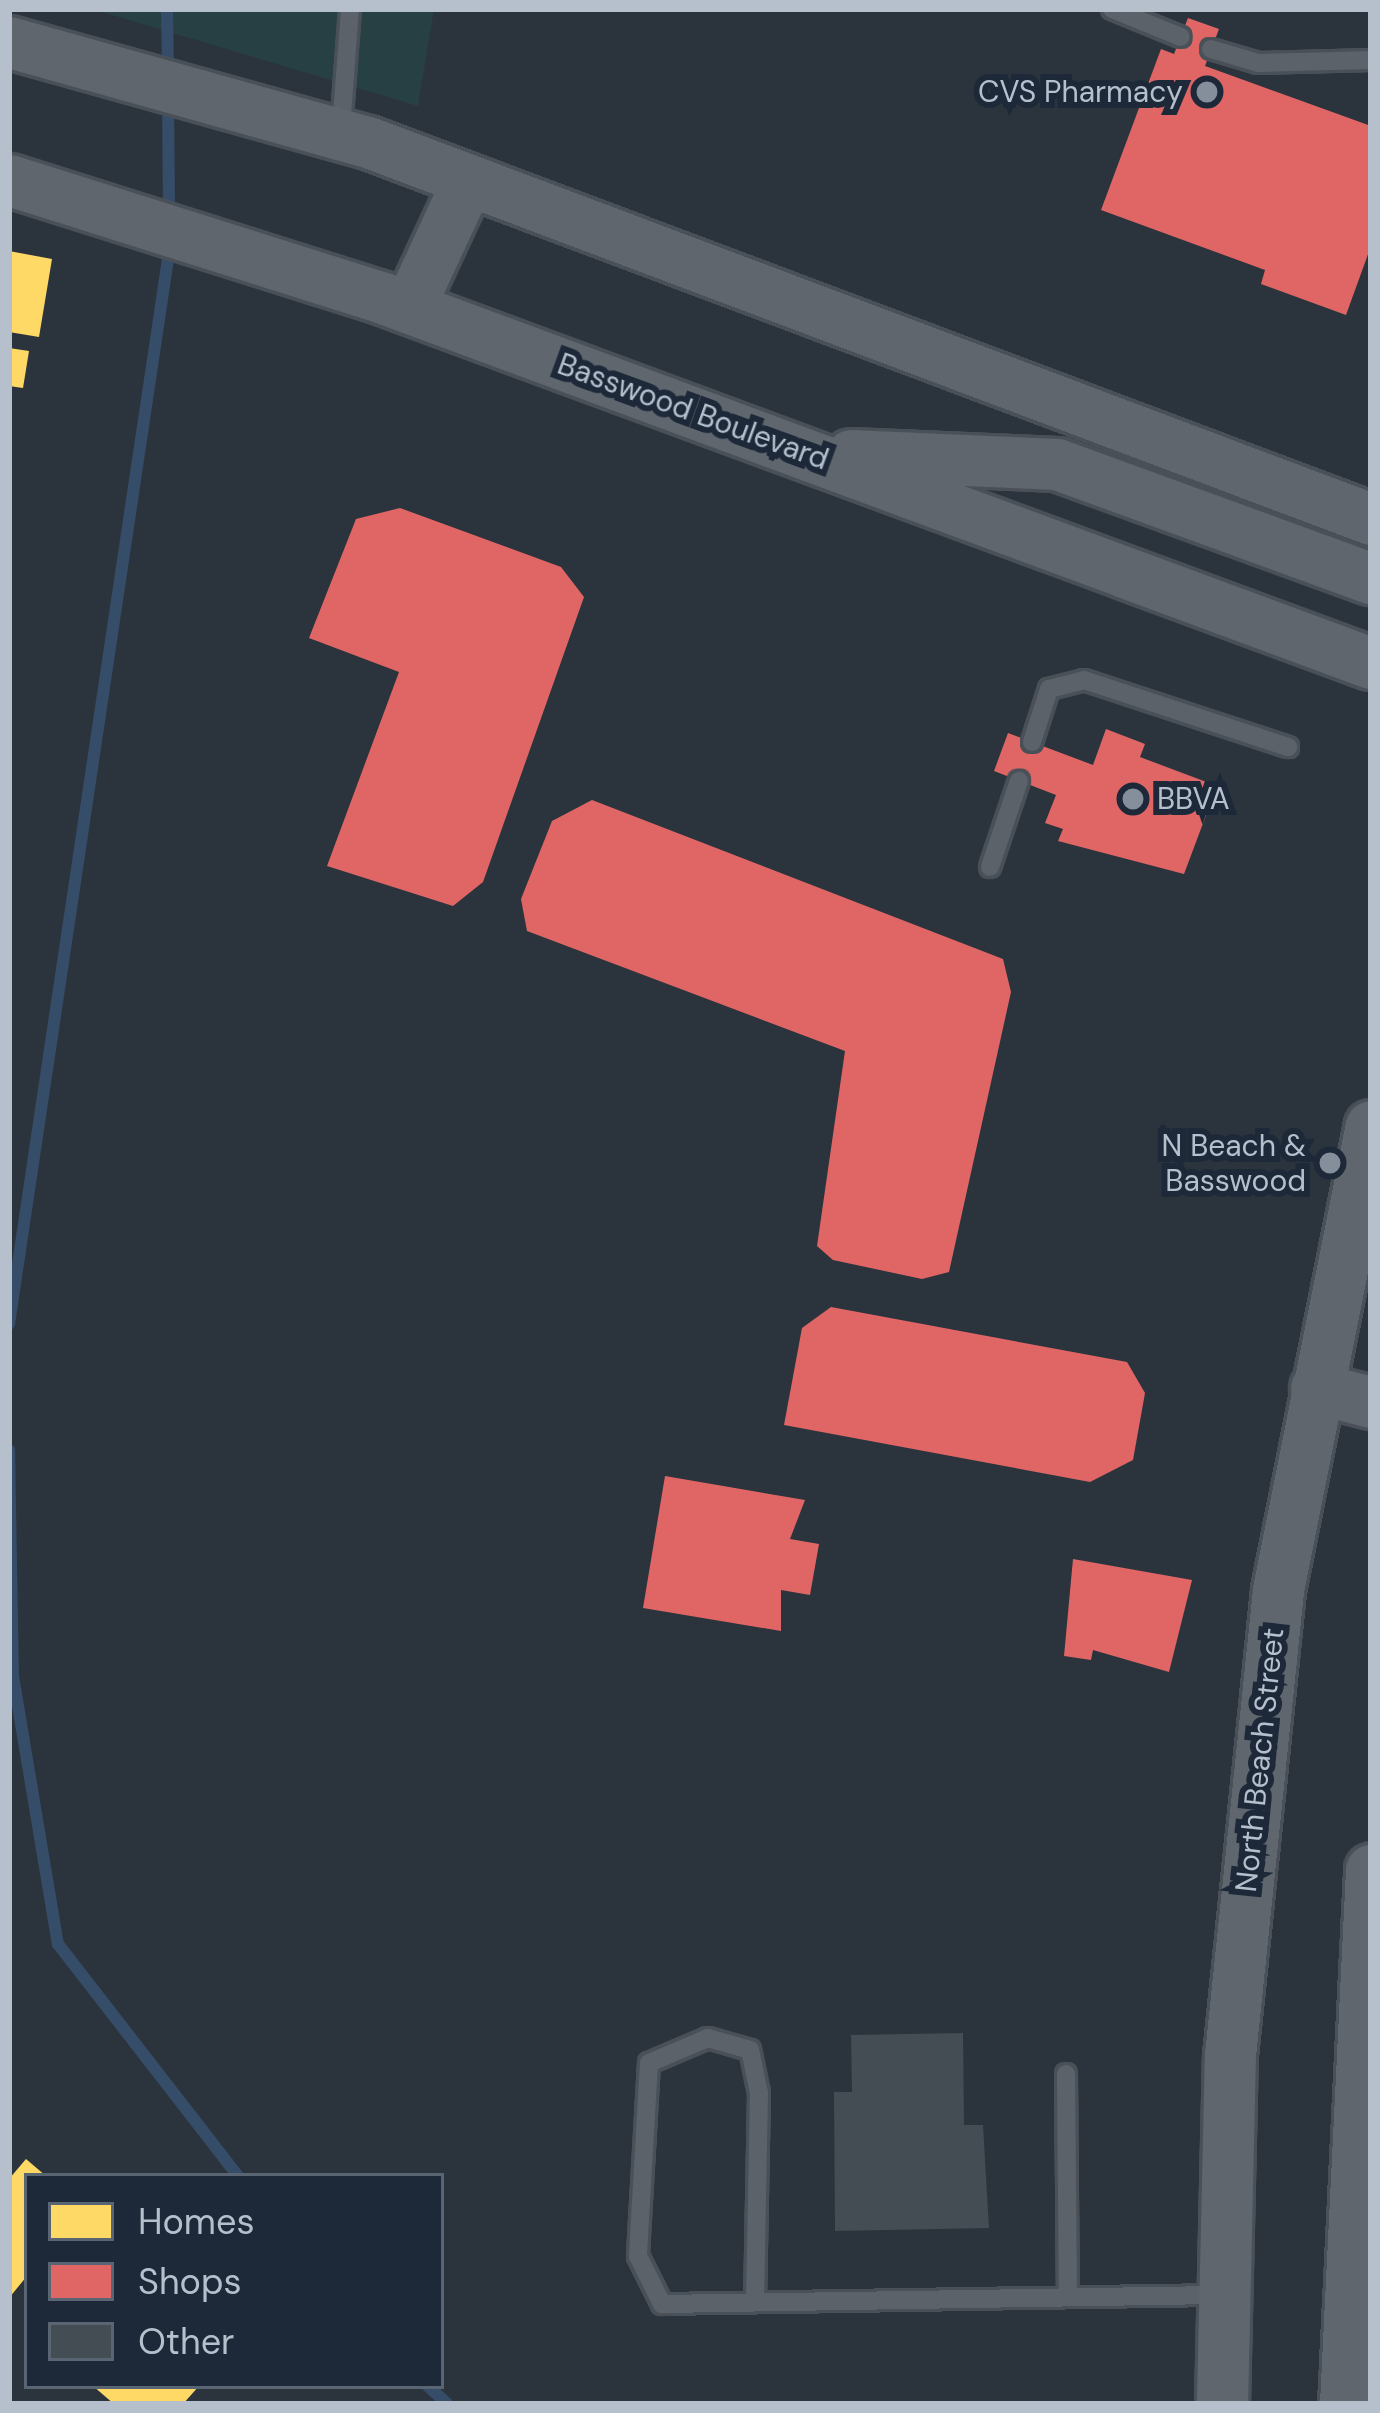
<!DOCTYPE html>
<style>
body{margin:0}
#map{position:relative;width:1380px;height:2413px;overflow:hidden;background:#2b343d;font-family:"DM Sans",sans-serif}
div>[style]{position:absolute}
.green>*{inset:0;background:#274044}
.homes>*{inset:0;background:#ffd966}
.shops>*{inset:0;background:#e06666}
.stream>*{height:12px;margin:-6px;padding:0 6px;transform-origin:6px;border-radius:6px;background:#364d69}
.building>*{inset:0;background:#444c54}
.roads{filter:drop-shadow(3px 0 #4a5057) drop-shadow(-3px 0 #4a5057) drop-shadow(0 3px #4a5057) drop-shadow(0 -3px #4a5057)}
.service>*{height:18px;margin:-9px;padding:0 9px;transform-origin:9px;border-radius:9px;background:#5c626a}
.secondary>*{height:51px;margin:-25.5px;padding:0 25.5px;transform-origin:25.5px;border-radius:25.5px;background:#60666e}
.dots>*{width:33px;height:33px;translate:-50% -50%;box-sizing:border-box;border:6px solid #1d2939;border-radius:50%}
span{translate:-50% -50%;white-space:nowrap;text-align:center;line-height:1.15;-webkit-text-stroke:12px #1d2939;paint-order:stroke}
.poi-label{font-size:30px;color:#b6c0cd}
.right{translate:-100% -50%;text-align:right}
.left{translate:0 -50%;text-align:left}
.street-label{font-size:30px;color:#b6c0cd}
.frame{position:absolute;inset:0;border:12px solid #b6c0cd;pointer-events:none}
.legend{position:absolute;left:24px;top:2173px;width:420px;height:216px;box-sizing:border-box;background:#1d2939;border:3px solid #5a6574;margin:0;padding:15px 21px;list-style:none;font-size:36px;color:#b6c0cd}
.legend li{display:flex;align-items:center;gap:24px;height:60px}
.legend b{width:60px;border:3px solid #5a6574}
</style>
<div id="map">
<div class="green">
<div style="clip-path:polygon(92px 9px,434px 9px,418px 106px)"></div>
</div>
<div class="homes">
<div style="clip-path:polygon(9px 251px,52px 259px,39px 337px,9px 332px)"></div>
<div style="clip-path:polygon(9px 348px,29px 351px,23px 388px,9px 386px)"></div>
<div style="clip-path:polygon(26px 2159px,46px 2176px,27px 2176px,27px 2276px,9px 2298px,9px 2179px)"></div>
<div style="clip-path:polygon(93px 2386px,199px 2386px,183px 2404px,114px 2404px)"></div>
</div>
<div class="shops">
<div style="clip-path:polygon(1188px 18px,1219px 29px,1205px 66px,1371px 126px,1371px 246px,1346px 315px,1261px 284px,1265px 270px,1101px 210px,1161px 49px,1174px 54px)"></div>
<div style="clip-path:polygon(400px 508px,561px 567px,584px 597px,483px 882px,453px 906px,327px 866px,399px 672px,309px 638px,356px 519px)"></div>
<div style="clip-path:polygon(1106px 729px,1145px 744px,1140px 757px,1217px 786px,1184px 874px,1058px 841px,1063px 829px,1045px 823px,1056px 795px,994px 771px,1008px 733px,1093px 765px)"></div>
<div style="clip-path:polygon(592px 800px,1003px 959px,1011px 992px,949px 1272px,922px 1279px,833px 1260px,817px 1246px,845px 1051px,527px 931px,521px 899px,552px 821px)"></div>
<div style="clip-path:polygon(831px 1307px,1127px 1362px,1145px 1393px,1133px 1460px,1090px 1482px,784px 1425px,802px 1328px)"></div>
<div style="clip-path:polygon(665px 1476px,805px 1500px,790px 1539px,819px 1544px,810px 1595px,781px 1590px,781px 1631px,643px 1608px)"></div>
<div style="clip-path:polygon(1073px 1559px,1192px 1580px,1169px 1672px,1093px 1650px,1091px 1660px,1064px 1656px)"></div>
</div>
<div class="stream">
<div style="left:167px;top:9px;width:67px;rotate:89.1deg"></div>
<div style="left:168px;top:96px;width:124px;rotate:89.5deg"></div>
<div style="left:9px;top:1324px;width:1090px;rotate:-81.51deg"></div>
<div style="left:9px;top:1450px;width:226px;rotate:89deg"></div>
<div style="left:13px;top:1676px;width:272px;rotate:80.5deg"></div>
<div style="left:58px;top:1944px;width:294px;rotate:52.2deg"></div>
<div style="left:428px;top:2386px;width:26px;rotate:43deg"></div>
</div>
<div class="building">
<div style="clip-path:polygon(963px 2033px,964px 2125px,983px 2125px,989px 2228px,835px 2231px,834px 2092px,852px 2092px,851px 2035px)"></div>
</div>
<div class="roads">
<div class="service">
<div style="left:1112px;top:9px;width:74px;rotate:22.1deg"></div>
<div style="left:1211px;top:49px;width:49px;rotate:16.6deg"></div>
<div style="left:1258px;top:63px;width:113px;rotate:-1.5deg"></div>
<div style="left:341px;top:129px;width:120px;rotate:-85.7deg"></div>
<div style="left:1032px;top:742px;width:56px;rotate:-72.2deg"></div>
<div style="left:1049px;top:689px;width:36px;rotate:-14deg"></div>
<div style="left:1084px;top:680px;width:215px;rotate:18.2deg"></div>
<div style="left:990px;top:867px;width:91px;rotate:-71.4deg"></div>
<div style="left:1066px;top:2074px;width:221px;rotate:89.5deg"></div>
<div style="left:755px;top:2302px;width:209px;rotate:-88.9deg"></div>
<div style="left:759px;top:2093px;width:44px;rotate:-101.8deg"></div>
<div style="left:750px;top:2050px;width:44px;rotate:-164.1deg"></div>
<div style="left:708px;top:2038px;width:64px;rotate:157deg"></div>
<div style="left:649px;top:2063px;width:193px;rotate:93.3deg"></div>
<div style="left:638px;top:2256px;width:54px;rotate:63.4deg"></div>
<div style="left:662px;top:2304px;width:557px;rotate:-0.93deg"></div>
</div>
<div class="secondary">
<div style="left:9px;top:42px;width:373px;rotate:15.6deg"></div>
<div style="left:368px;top:142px;width:1072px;rotate:20.6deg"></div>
<div style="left:9px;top:180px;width:392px;rotate:17.5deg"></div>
<div style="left:383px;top:298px;width:1053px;rotate:20.28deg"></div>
<div style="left:409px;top:307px;width:140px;rotate:-65.1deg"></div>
<div style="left:851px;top:455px;width:206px;rotate:2.5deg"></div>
<div style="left:1057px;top:464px;width:334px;rotate:20deg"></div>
<div style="left:1316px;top:1388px;width:57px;rotate:14.3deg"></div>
<div style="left:1222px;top:2404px;width:349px;rotate:-88.7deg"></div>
<div style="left:1230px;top:2055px;width:467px;rotate:-84.1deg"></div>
<div style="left:1278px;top:1590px;width:473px;rotate:-78.7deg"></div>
<div style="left:1345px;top:2404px;width:535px;rotate:-87.21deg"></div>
</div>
</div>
<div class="dots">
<div style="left:1207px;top:92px;background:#858f9b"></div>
<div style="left:1133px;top:799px;background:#858f9b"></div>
<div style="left:1330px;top:1163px;background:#858f9b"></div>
</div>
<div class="poi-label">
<span class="right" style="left:1183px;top:92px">CVS Pharmacy</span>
<span class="left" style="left:1157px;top:799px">BBVA</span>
<span class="right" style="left:1306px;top:1163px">N Beach &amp;<br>Basswood</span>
</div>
<div class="street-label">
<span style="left:693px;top:412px;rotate:20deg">Basswood Boulevard</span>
<span style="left:1260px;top:1760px;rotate:-84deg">North Beach Street</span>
</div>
<div class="frame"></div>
<ul class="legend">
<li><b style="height:33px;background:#ffd966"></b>Homes</li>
<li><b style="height:33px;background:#e06666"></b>Shops</li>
<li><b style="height:33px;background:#444c54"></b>Other</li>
</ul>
</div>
